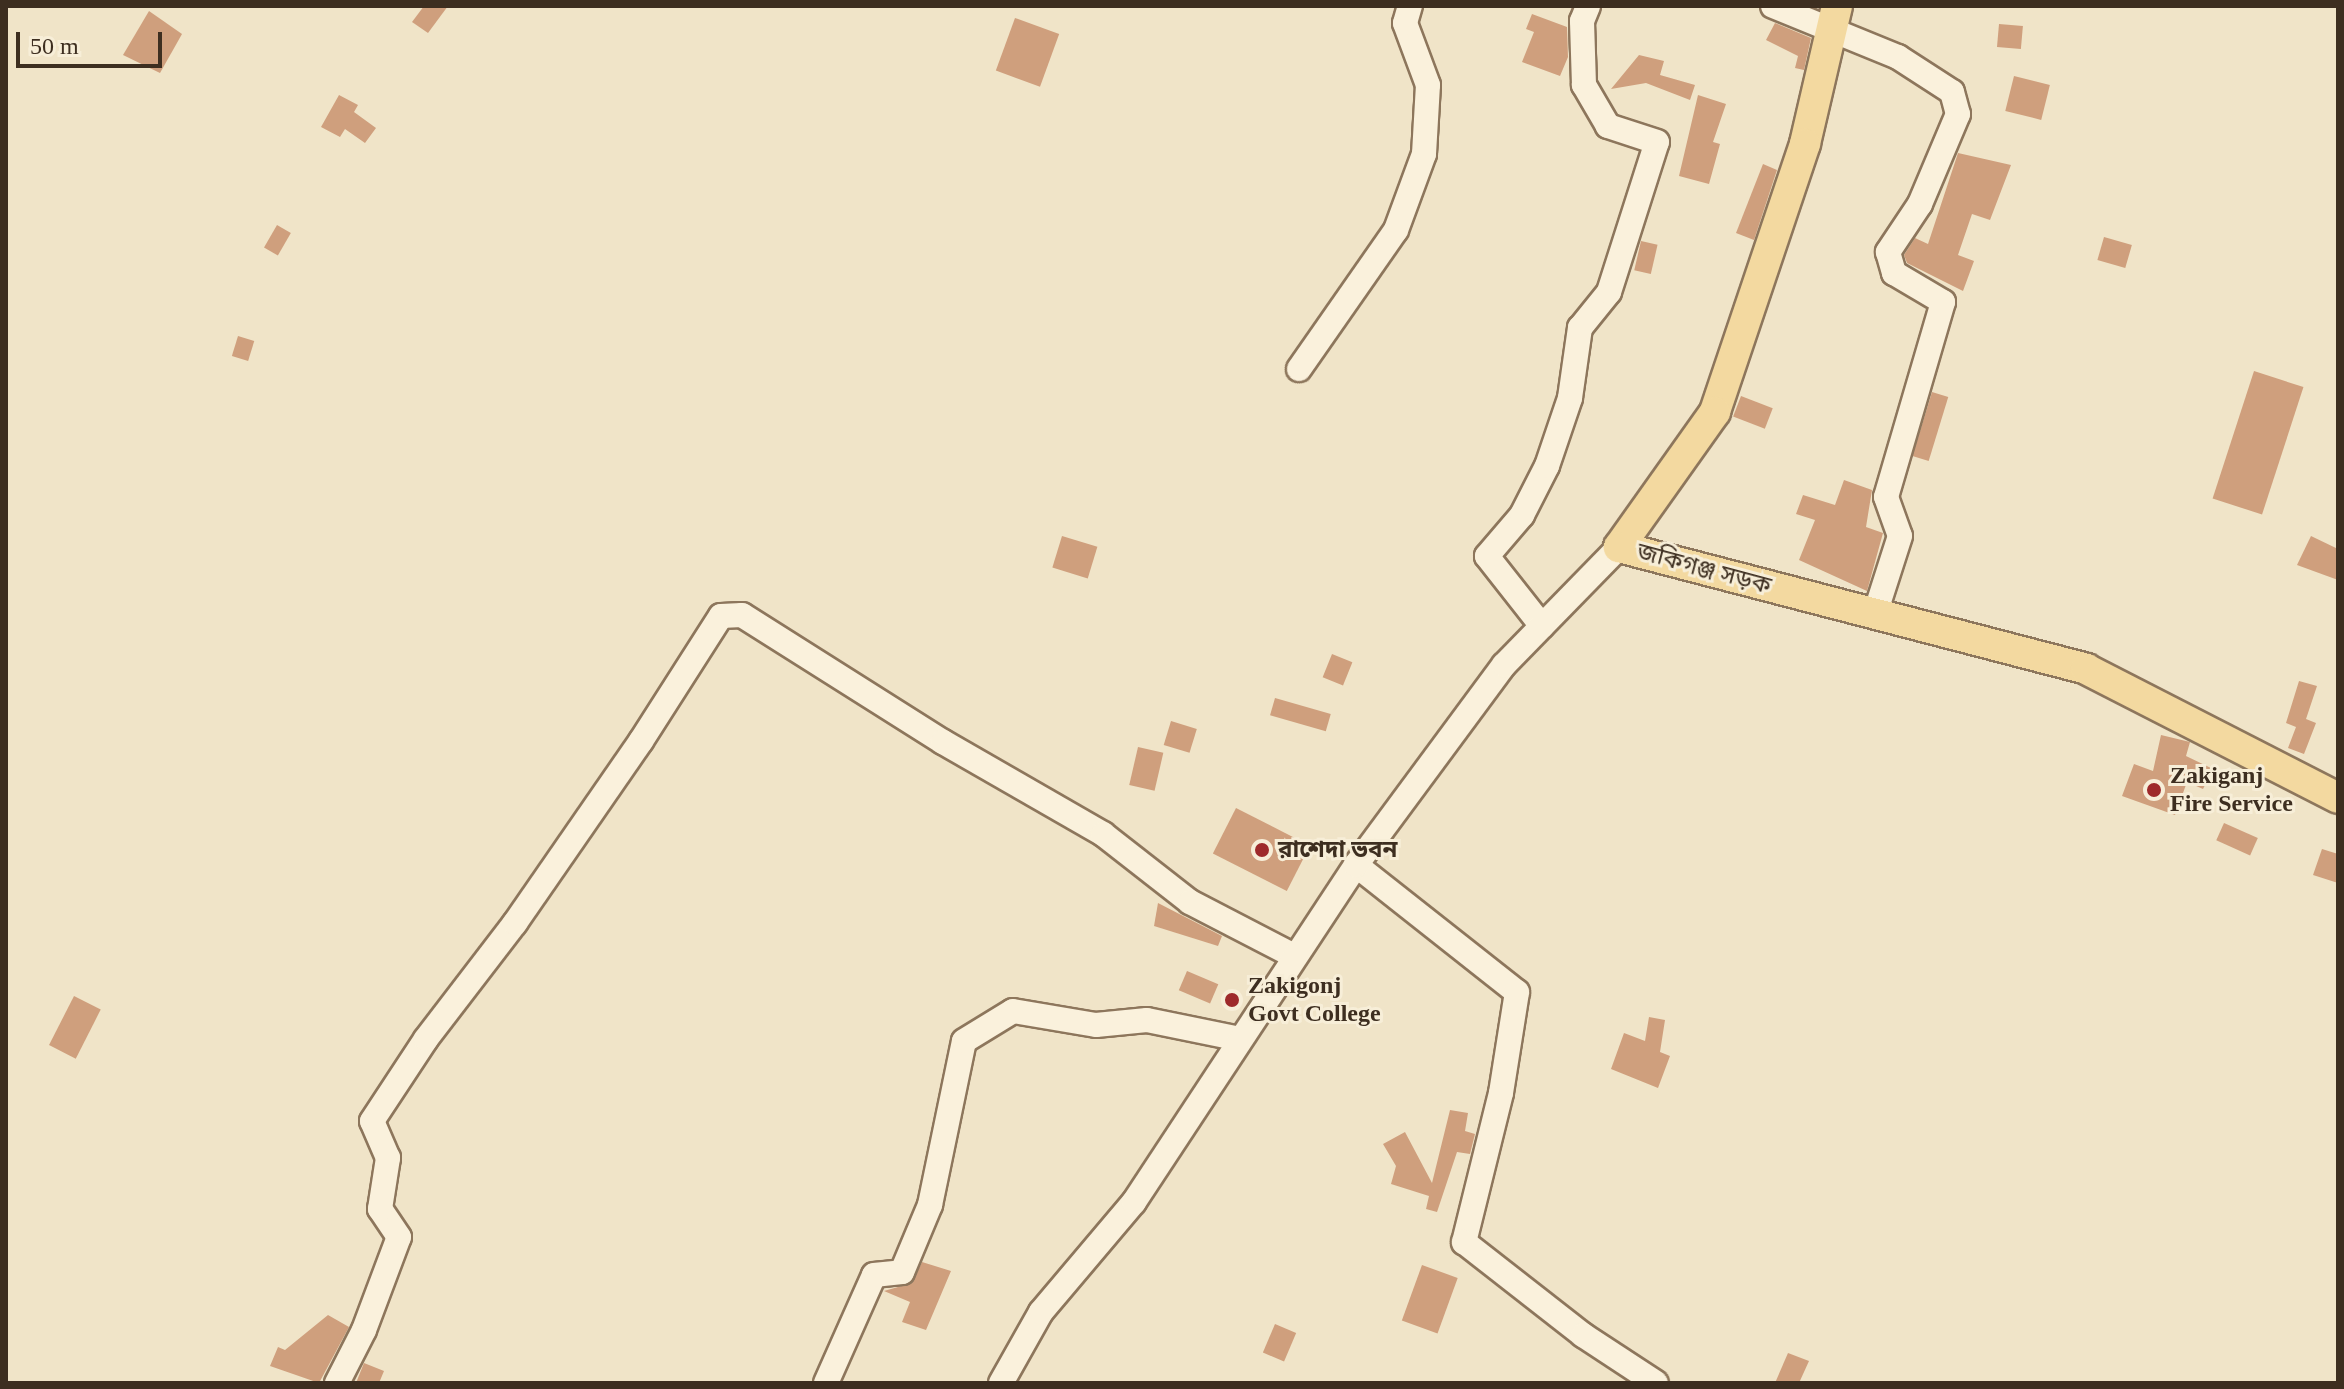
<!DOCTYPE html>
<meta charset="utf-8">
<style>
body{margin:0}
#map{position:relative;width:2344px;height:1389px;overflow:hidden;background:#f0e4c8;font-family:"Times New Roman","Noto Sans Bengali",serif}
div>[style]{position:absolute}
.building>*{inset:0;background:#cf9f7d;transform-origin:0 0}
.roads{filter:drop-shadow(2px 0 #8d765c) drop-shadow(-2px 0 #8d765c) drop-shadow(0 2px #8d765c) drop-shadow(0 -2px #8d765c)}
.minor>*{height:24px;margin:-12px;padding:0 12px;transform-origin:12px;border-radius:12px;background:#faf1dc}
.major>*{height:30px;margin:-15px;padding:0 15px;transform-origin:15px;border-radius:15px;background:#f3d9a0}
.dots>*{width:22px;height:22px;translate:-50% -50%;box-sizing:border-box;border:4px solid #f7eed8;border-radius:50%}
span{translate:-50% -50%;white-space:nowrap;text-align:center;line-height:1.15;-webkit-text-stroke:6px #f7eed8;paint-order:stroke}
.street-label{font-size:24px;color:#3d2e20}
.poi-label{font-size:24px;color:#3d2e20;font-weight:700}
.left{translate:0 -50%;text-align:left}
.frame{position:absolute;inset:0;border:8px solid #3d2e20;pointer-events:none}
.scale{position:absolute;left:16px;top:32px;width:146px;height:36px;box-sizing:border-box;border:4px solid #3d2e20;border-top:0;padding-left:10px;font-size:24px;line-height:28px;white-space:nowrap;color:#3d2e20;-webkit-text-stroke:6px #f7eed8;paint-order:stroke}
</style>
<div id="map">
<div class="building">
<div style="clip-path:polygon(424px 6px,448px 6px,428px 33px,412px 22px)"></div>
<div style="clip-path:polygon(149px 11px,182px 34px,160px 73px,123px 55px)"></div>
<div style="clip-path:polygon(1532px 14px,1567px 27px,1568px 57px,1560px 76px,1522px 62px,1534px 32px,1526px 29px)"></div>
<div style="left:1015px;top:18px;width:47px;height:56px;rotate:20deg"></div>
<div style="clip-path:polygon(1775px 23px,1811px 38px,1804px 70px,1795px 68px,1798px 56px,1766px 40px)"></div>
<div style="left:1999px;top:24px;width:24px;height:23px;rotate:5deg"></div>
<div style="clip-path:polygon(1639px 55px,1664px 61px,1660px 75px,1695px 85px,1690px 100px,1646px 83px,1611px 89px)"></div>
<div style="left:2014px;top:76px;width:37px;height:36px;rotate:14deg"></div>
<div style="clip-path:polygon(339px 95px,358px 105px,354px 112px,376px 128px,365px 143px,345px 129px,340px 137px,321px 127px)"></div>
<div style="clip-path:polygon(1698px 95px,1726px 104px,1713px 142px,1720px 144px,1709px 184px,1679px 176px)"></div>
<div style="clip-path:polygon(1958px 153px,2011px 165px,1990px 220px,1972px 214px,1958px 255px,1974px 261px,1963px 291px,1907px 263px,1904px 255px,1915px 238px,1928px 244px)"></div>
<div style="clip-path:polygon(1763px 164px,1777px 170px,1754px 240px,1736px 233px)"></div>
<div style="left:277px;top:225px;width:16px;height:26px;rotate:30deg"></div>
<div style="left:2104px;top:237px;width:29px;height:24px;rotate:16deg"></div>
<div style="left:1641px;top:241px;width:17px;height:30px;rotate:13deg"></div>
<div style="left:238px;top:336px;width:17px;height:21px;rotate:17deg"></div>
<div style="left:2254px;top:371px;width:52px;height:134px;rotate:18deg"></div>
<div style="left:1932px;top:392px;width:17px;height:67px;rotate:17deg"></div>
<div style="left:1741px;top:396px;width:34px;height:22px;rotate:21deg"></div>
<div style="clip-path:polygon(1844px 480px,1872px 490px,1866px 527px,1883px 533px,1867px 591px,1799px 560px,1815px 520px,1796px 514px,1803px 495px,1835px 505px)"></div>
<div style="left:1062px;top:536px;width:37px;height:33px;rotate:17deg"></div>
<div style="clip-path:polygon(2311px 536px,2338px 549px,2338px 580px,2297px 565px)"></div>
<div style="left:1332px;top:654px;width:22px;height:25px;rotate:22deg"></div>
<div style="clip-path:polygon(2299px 681px,2317px 686px,2306px 719px,2316px 723px,2304px 754px,2288px 748px,2296px 727px,2286px 723px)"></div>
<div style="left:1275px;top:698px;width:58px;height:18px;rotate:16deg"></div>
<div style="left:1171px;top:721px;width:27px;height:25px;rotate:17deg"></div>
<div style="clip-path:polygon(2161px 735px,2190px 742px,2186px 756px,2213px 769px,2203px 789px,2187px 782px,2175px 815px,2122px 796px,2134px 764px,2153px 771px)"></div>
<div style="left:1138px;top:747px;width:26px;height:39px;rotate:13deg"></div>
<div style="left:1236px;top:808px;width:83px;height:51px;rotate:27deg"></div>
<div style="left:2224px;top:823px;width:37px;height:19px;rotate:24deg"></div>
<div style="clip-path:polygon(2322px 849px,2338px 854px,2338px 883px,2313px 875px)"></div>
<div style="clip-path:polygon(1158px 903px,1222px 936px,1218px 946px,1154px 926px)"></div>
<div style="left:1187px;top:971px;width:34px;height:21px;rotate:23deg"></div>
<div style="left:74px;top:996px;width:30px;height:55px;rotate:27deg"></div>
<div style="clip-path:polygon(1649px 1017px,1665px 1020px,1660px 1052px,1670px 1056px,1658px 1088px,1611px 1069px,1624px 1033px,1645px 1041px)"></div>
<div style="clip-path:polygon(1450px 1110px,1468px 1113px,1465px 1131px,1475px 1134px,1470px 1154px,1457px 1152px,1437px 1212px,1426px 1209px,1429px 1196px,1391px 1184px,1396px 1166px,1383px 1144px,1405px 1132px,1432px 1183px)"></div>
<div style="clip-path:polygon(922px 1262px,951px 1271px,926px 1330px,902px 1322px,910px 1302px,884px 1291px,912px 1283px)"></div>
<div style="left:1422px;top:1265px;width:38px;height:59px;rotate:20deg"></div>
<div style="clip-path:polygon(328px 1315px,349px 1327px,319px 1383px,270px 1366px,278px 1347px,285px 1350px)"></div>
<div style="left:1275px;top:1324px;width:23px;height:31px;rotate:23deg"></div>
<div style="clip-path:polygon(1788px 1353px,1809px 1361px,1799px 1383px,1775px 1383px)"></div>
<div style="clip-path:polygon(364px 1363px,384px 1371px,379px 1383px,356px 1383px)"></div>
</div>
<div class="roads">
<div class="minor">
<div style="left:1773px;top:6px;width:135px;rotate:22.2deg"></div>
<div style="left:1898px;top:57px;width:64px;rotate:32.9deg"></div>
<div style="left:1952px;top:92px;width:23px;rotate:75deg"></div>
<div style="left:1958px;top:114px;width:98px;rotate:112.9deg"></div>
<div style="left:1920px;top:204px;width:58px;rotate:123.7deg"></div>
<div style="left:1888px;top:252px;width:22px;rotate:74deg"></div>
<div style="left:1894px;top:273px;width:57px;rotate:30.6deg"></div>
<div style="left:1943px;top:302px;width:203px;rotate:106.3deg"></div>
<div style="left:1886px;top:497px;width:41px;rotate:70.3deg"></div>
<div style="left:1900px;top:536px;width:82px;rotate:107.8deg"></div>
<div style="left:1299px;top:369px;width:169px;rotate:-55.1deg"></div>
<div style="left:1396px;top:230px;width:81px;rotate:-69.8deg"></div>
<div style="left:1424px;top:154px;width:69px;rotate:-86.7deg"></div>
<div style="left:1428px;top:85px;width:66px;rotate:-110.4deg"></div>
<div style="left:1405px;top:23px;width:18px;rotate:-74deg"></div>
<div style="left:1542px;top:626px;width:89px;rotate:-128.2deg"></div>
<div style="left:1487px;top:556px;width:54px;rotate:-49.5deg"></div>
<div style="left:1522px;top:515px;width:55px;rotate:-63deg"></div>
<div style="left:1547px;top:466px;width:72px;rotate:-71.3deg"></div>
<div style="left:1570px;top:398px;width:71px;rotate:-81.9deg"></div>
<div style="left:1580px;top:328px;width:46px;rotate:-51.1deg"></div>
<div style="left:1609px;top:292px;width:157px;rotate:-72.3deg"></div>
<div style="left:1657px;top:142px;width:52px;rotate:-161.9deg"></div>
<div style="left:1608px;top:126px;width:48px;rotate:-120.3deg"></div>
<div style="left:1584px;top:85px;width:64px;rotate:-91.8deg"></div>
<div style="left:1582px;top:21px;width:16px;rotate:-68deg"></div>
<div style="left:1356px;top:865px;width:205px;rotate:38.3deg"></div>
<div style="left:1517px;top:992px;width:102px;rotate:99deg"></div>
<div style="left:1501px;top:1093px;width:154px;rotate:103.9deg"></div>
<div style="left:1464px;top:1242px;width:151px;rotate:38deg"></div>
<div style="left:1583px;top:1335px;width:87px;rotate:33.3deg"></div>
<div style="left:337px;top:1383px;width:59px;rotate:-63deg"></div>
<div style="left:364px;top:1330px;width:99px;rotate:-69.4deg"></div>
<div style="left:399px;top:1237px;width:34px;rotate:-124deg"></div>
<div style="left:380px;top:1209px;width:52px;rotate:-81.1deg"></div>
<div style="left:388px;top:1158px;width:40px;rotate:-113.4deg"></div>
<div style="left:372px;top:1121px;width:98px;rotate:-56.6deg"></div>
<div style="left:426px;top:1039px;width:146px;rotate:-52.5deg"></div>
<div style="left:515px;top:923px;width:221px;rotate:-55.3deg"></div>
<div style="left:641px;top:741px;width:148px;rotate:-57.4deg"></div>
<div style="left:721px;top:616px;width:21px;rotate:-3deg"></div>
<div style="left:742px;top:615px;width:238px;rotate:32.3deg"></div>
<div style="left:943px;top:742px;width:185px;rotate:29.9deg"></div>
<div style="left:1103px;top:834px;width:110px;rotate:38deg"></div>
<div style="left:1190px;top:902px;width:117px;rotate:27.4deg"></div>
<div style="left:826px;top:1383px;width:118px;rotate:-66deg"></div>
<div style="left:874px;top:1275px;width:28px;rotate:-6deg"></div>
<div style="left:902px;top:1272px;width:73px;rotate:-67.3deg"></div>
<div style="left:930px;top:1205px;width:167px;rotate:-78.3deg"></div>
<div style="left:964px;top:1041px;width:57px;rotate:-31.5deg"></div>
<div style="left:1013px;top:1011px;width:84px;rotate:9.6deg"></div>
<div style="left:1096px;top:1025px;width:51px;rotate:-5.6deg"></div>
<div style="left:1147px;top:1020px;width:95px;rotate:11.5deg"></div>
<div style="left:1001px;top:1383px;width:81px;rotate:-60.6deg"></div>
<div style="left:1041px;top:1312px;width:144px;rotate:-49.8deg"></div>
<div style="left:1134px;top:1202px;width:404px;rotate:-56.6deg"></div>
<div style="left:1356px;top:865px;width:249px;rotate:-53.5deg"></div>
<div style="left:1504px;top:665px;width:165px;rotate:-45.7deg"></div>
</div>
<div class="major">
<div style="left:1837px;top:6px;width:142px;rotate:103.1deg"></div>
<div style="left:1805px;top:144px;width:283px;rotate:108.6deg"></div>
<div style="left:1715px;top:412px;width:166px;rotate:125.4deg"></div>
<div style="left:1619px;top:547px;width:483px;rotate:14.6deg"></div>
<div style="left:2086px;top:669px;width:283px;rotate:27.1deg"></div>
</div>
</div>
<div class="dots">
<div style="left:2154px;top:790px;background:#9e2a2b"></div>
<div style="left:1262px;top:850px;background:#9e2a2b"></div>
<div style="left:1232px;top:1000px;background:#9e2a2b"></div>
</div>
<div class="street-label">
<span style="left:1704px;top:569px;rotate:15deg">জকিগঞ্জ সড়ক</span>
</div>
<div class="poi-label">
<span class="left" style="left:2170px;top:790px">Zakiganj<br>Fire Service</span>
<span class="left" style="left:1278px;top:850px">রাশেদা ভবন</span>
<span class="left" style="left:1248px;top:1000px">Zakigonj<br>Govt College</span>
</div>
<div class="frame"></div>
<div class="scale">50 m</div>
</div>
